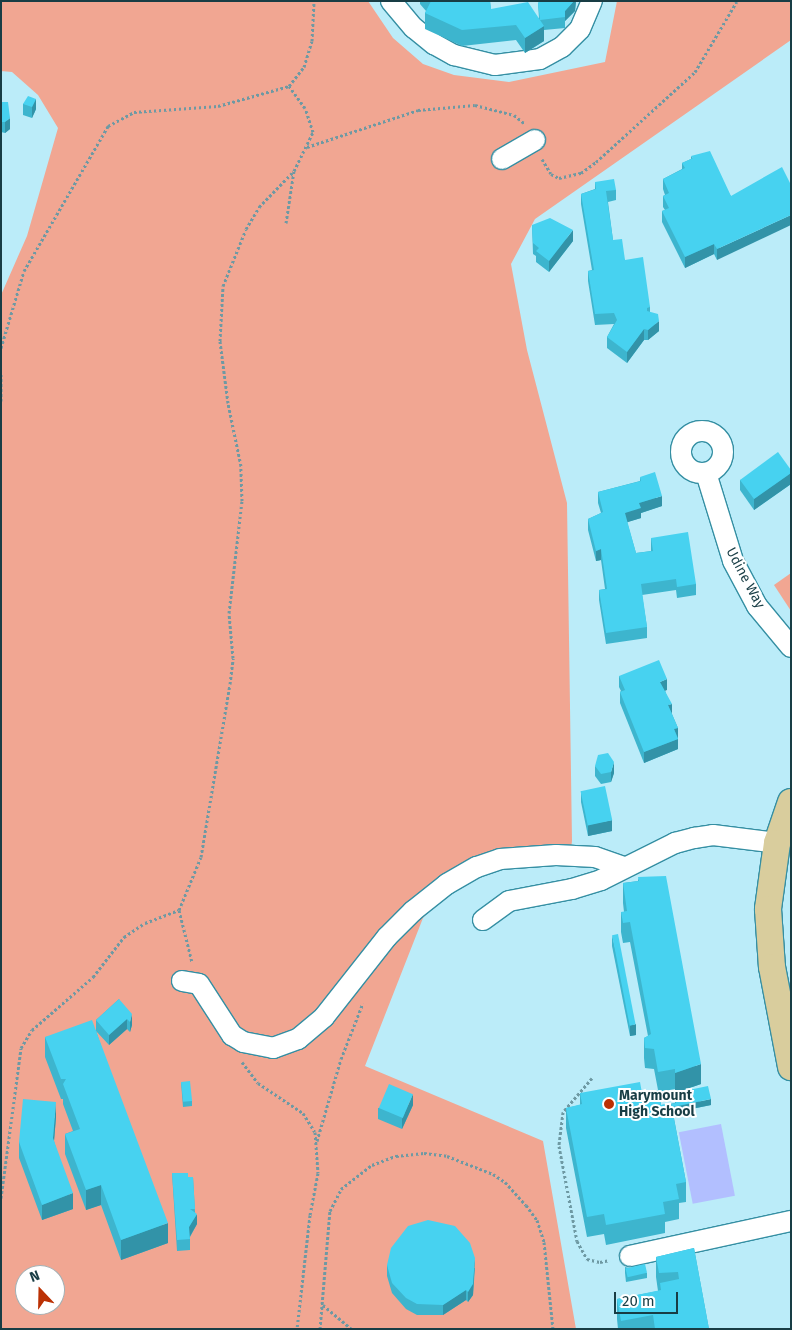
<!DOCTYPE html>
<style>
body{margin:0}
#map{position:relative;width:792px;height:1330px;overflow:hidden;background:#bbecf9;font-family:"Fira Sans",sans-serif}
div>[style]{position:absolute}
.green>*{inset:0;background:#f1a692}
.water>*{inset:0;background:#b2bfff;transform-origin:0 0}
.path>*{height:3px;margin-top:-1.5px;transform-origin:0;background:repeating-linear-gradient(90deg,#6e99a3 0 2.5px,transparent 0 5px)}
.roads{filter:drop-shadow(1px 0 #358fa3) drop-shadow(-1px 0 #358fa3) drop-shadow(0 1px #358fa3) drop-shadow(0 -1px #358fa3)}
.minor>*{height:20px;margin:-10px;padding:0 10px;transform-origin:10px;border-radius:10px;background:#fff}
.minor>.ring{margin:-10px;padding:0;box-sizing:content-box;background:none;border:20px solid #fff;border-radius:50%}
.major>*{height:26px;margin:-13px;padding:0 13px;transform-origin:13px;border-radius:13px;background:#d9cd9d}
.wall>*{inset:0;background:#3db5ce}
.shaded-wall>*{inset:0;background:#3293a8}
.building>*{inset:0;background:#47d2f0;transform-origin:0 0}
.dots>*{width:14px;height:14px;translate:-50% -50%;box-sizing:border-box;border:2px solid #fff;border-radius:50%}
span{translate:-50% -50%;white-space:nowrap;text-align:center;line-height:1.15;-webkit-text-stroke:4px #fff;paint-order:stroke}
.street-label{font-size:14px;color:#183d45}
.poi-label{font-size:14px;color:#183d45;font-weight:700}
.left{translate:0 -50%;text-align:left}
.frame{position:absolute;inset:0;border:2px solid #183d45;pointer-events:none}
.north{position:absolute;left:15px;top:1265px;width:50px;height:50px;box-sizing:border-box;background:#fff;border:1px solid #a3b1b5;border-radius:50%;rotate:339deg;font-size:14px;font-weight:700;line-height:20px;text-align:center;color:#183d45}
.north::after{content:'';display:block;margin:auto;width:18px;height:22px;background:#bb3104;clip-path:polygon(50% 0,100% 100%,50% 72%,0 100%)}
.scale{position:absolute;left:614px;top:1292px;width:64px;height:22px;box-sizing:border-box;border:2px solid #183d45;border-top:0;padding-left:6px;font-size:15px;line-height:18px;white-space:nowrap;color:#183d45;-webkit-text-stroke:4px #fff;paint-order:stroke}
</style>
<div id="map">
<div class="green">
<div style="clip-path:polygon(evenodd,1px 1px,368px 1px,393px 38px,423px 64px,454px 75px,509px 82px,605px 62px,617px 1px,791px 1px,791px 40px,535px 219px,511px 264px,527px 350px,567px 503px,572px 841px,569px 864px,509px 868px,481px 876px,437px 902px,423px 918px,365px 1066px,543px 1141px,576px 1329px,1px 1329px,1px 295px,27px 236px,58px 128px,38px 95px,12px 72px,1px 71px,1px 1px,25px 1275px,55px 1275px,55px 1305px,25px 1305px,25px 1275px)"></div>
<div style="clip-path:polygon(791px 573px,791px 611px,774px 585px)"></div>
</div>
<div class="water">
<div style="left:721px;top:1124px;width:73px;height:43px;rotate:79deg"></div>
</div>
<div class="path">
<div style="left:307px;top:147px;width:117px;rotate:-18.4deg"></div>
<div style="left:418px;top:110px;width:57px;rotate:-5deg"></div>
<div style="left:475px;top:105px;width:40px;rotate:14.4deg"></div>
<div style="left:514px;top:115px;width:13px;rotate:39deg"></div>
<div style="left:542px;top:159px;width:17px;rotate:59deg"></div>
<div style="left:551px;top:174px;width:9px;rotate:27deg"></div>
<div style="left:559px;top:178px;width:23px;rotate:-13deg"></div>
<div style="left:581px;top:173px;width:19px;rotate:-36deg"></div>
<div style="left:596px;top:162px;width:134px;rotate:-42.3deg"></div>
<div style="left:695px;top:72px;width:82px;rotate:-59.4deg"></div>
<div style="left:286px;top:223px;width:53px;rotate:-81.3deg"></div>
<div style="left:294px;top:171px;width:43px;rotate:-64deg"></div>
<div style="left:313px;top:132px;width:25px;rotate:-108deg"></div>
<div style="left:305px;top:108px;width:27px;rotate:-126deg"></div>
<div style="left:1px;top:348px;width:80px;rotate:-73.4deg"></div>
<div style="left:24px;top:271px;width:168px;rotate:-59.9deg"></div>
<div style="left:108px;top:126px;width:30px;rotate:-28deg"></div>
<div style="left:134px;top:112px;width:84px;rotate:-4.1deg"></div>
<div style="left:218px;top:106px;width:74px;rotate:-15.7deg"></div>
<div style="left:289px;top:86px;width:24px;rotate:-52deg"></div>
<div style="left:304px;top:67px;width:27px;rotate:-73deg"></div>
<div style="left:312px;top:41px;width:40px;rotate:-87.1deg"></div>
<div style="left:1px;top:374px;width:27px;rotate:90deg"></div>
<div style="left:179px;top:910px;width:54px;rotate:76deg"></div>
<div style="left:242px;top:1062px;width:26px;rotate:53deg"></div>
<div style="left:258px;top:1083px;width:54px;rotate:33.7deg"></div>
<div style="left:303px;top:1113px;width:22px;rotate:58deg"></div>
<div style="left:315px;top:1132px;width:41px;rotate:85.8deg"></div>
<div style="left:318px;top:1173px;width:43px;rotate:100.8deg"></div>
<div style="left:310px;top:1215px;width:115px;rotate:96.5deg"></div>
<div style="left:592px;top:1078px;width:45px;rotate:130.5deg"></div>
<div style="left:563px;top:1112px;width:34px;rotate:97deg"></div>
<div style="left:559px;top:1146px;width:97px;rotate:79.3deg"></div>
<div style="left:577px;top:1241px;width:21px;rotate:61deg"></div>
<div style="left:587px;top:1259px;width:13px;rotate:13deg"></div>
<div style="left:600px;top:1262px;width:10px;rotate:-11deg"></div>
<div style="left:317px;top:1141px;width:85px;rotate:-73.7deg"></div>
<div style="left:341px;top:1059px;width:60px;rotate:-68.6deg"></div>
<div style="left:1px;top:1198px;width:151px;rotate:-82.4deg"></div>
<div style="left:21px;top:1048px;width:21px;rotate:-59deg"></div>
<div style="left:32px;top:1030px;width:81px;rotate:-41deg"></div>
<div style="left:93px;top:977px;width:51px;rotate:-52.2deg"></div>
<div style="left:124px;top:937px;width:25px;rotate:-34deg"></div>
<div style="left:145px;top:923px;width:36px;rotate:-21deg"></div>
<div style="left:179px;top:910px;width:57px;rotate:-67.5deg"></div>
<div style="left:201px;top:857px;width:175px;rotate:-80.5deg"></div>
<div style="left:230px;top:684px;width:26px;rotate:-83deg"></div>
<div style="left:233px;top:658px;width:45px;rotate:-95.1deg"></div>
<div style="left:229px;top:613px;width:113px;rotate:-83.4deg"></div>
<div style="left:242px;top:501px;width:35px;rotate:-92deg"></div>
<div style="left:241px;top:466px;width:64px;rotate:-101.7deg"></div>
<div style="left:228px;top:403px;width:63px;rotate:-97.4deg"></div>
<div style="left:220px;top:341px;width:55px;rotate:-86.9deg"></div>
<div style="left:223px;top:286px;width:61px;rotate:-68deg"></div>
<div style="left:246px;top:229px;width:26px;rotate:-59deg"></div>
<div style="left:259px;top:207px;width:50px;rotate:-45.8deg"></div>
<div style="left:323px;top:1305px;width:38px;rotate:40deg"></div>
<div style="left:320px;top:1329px;width:118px;rotate:-85.2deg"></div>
<div style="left:330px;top:1211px;width:25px;rotate:-63deg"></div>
<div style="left:341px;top:1189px;width:39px;rotate:-38deg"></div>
<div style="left:372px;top:1165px;width:26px;rotate:-21deg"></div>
<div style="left:396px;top:1156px;width:28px;rotate:-6deg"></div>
<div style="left:424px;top:1153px;width:23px;rotate:7deg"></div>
<div style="left:447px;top:1156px;width:49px;rotate:21.4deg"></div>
<div style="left:493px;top:1174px;width:14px;rotate:34deg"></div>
<div style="left:505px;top:1182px;width:31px;rotate:48deg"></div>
<div style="left:526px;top:1205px;width:19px;rotate:54deg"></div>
<div style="left:537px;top:1220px;width:23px;rotate:72deg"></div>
<div style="left:544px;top:1242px;width:87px;rotate:84.1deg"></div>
</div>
<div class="roads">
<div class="minor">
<div style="left:391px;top:1px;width:35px;rotate:50deg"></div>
<div style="left:414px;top:28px;width:26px;rotate:39deg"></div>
<div style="left:434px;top:44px;width:23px;rotate:29deg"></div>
<div style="left:454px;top:55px;width:42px;rotate:13.7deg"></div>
<div style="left:495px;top:65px;width:45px;rotate:-7.6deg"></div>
<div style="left:540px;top:59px;width:25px;rotate:-29deg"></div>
<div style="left:562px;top:47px;width:25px;rotate:-45deg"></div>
<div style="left:580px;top:29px;width:30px;rotate:-67deg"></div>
<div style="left:502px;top:159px;width:38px;rotate:-30deg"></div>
<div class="ring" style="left:681px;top:431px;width:22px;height:22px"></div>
<div style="left:706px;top:473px;width:92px;rotate:72.9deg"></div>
<div style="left:733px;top:561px;width:51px;rotate:61.9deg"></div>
<div style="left:757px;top:606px;width:53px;rotate:50.3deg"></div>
<div style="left:483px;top:920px;width:32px;rotate:-36deg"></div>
<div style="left:509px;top:901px;width:64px;rotate:-10.8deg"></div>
<div style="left:572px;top:889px;width:30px;rotate:-17deg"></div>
<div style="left:601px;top:880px;width:83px;rotate:-26.6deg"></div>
<div style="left:675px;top:843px;width:20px;rotate:-15deg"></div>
<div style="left:694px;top:838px;width:19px;rotate:-9deg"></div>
<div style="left:713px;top:835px;width:64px;rotate:7.1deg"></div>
<div style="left:182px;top:981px;width:17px;rotate:10deg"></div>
<div style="left:199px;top:984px;width:61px;rotate:57.1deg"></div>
<div style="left:232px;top:1035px;width:13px;rotate:32deg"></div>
<div style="left:243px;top:1042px;width:31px;rotate:11deg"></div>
<div style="left:273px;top:1048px;width:27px;rotate:-20deg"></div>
<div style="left:298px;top:1039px;width:34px;rotate:-40deg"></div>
<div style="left:324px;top:1017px;width:102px;rotate:-51.8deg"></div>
<div style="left:387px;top:937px;width:37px;rotate:-45deg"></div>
<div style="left:413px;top:911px;width:43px;rotate:-38.5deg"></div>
<div style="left:447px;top:884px;width:34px;rotate:-30deg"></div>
<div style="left:477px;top:867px;width:24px;rotate:-19deg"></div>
<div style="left:500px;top:859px;width:56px;rotate:-4.1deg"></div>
<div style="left:556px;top:855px;width:39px;rotate:3deg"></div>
<div style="left:595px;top:857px;width:31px;rotate:19deg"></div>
<div style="left:630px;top:1256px;width:165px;rotate:-12.3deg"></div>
</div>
<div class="major">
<div style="left:791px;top:802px;width:43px;rotate:108.9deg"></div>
<div style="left:777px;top:843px;width:67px;rotate:97.8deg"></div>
<div style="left:768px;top:909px;width:58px;rotate:86.1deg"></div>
<div style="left:772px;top:967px;width:102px;rotate:79.2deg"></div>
</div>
</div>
<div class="wall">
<div style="clip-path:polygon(420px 1px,490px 1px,491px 9px,539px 18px,538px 4px,539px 1px,576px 1px,575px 11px,565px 21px,565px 28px,544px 30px,544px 41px,525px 53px,516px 40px,462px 46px,425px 29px,425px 13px,426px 11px,420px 4px)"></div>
<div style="clip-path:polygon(36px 99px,36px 109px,32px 118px,23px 115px,23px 104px)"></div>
<div style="clip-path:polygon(1px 102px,10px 129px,5px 133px,1px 132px)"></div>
<div style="clip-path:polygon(691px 156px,731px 196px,717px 260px,714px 254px,685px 268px,662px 222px,662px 211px,665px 210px,663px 207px,663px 196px,665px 195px,663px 189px,663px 179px,682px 169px,682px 163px,691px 159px)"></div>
<div style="clip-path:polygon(595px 182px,616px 190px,616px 200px,608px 202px,613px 240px,625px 260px,650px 307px,650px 312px,659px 331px,648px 340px,644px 340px,627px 363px,607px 348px,607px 337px,614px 324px,595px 325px,588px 281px,588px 271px,592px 270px,581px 204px,581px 194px,595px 189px)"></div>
<div style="clip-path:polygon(532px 225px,573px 241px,549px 272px,536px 262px,536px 256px,533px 254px)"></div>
<div style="clip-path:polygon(791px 470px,791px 484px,754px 510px,740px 490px,740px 480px)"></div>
<div style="clip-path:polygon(640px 477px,662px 506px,641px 513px,641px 518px,627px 522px,636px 553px,651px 551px,651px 538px,696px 584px,696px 595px,677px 598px,676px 590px,642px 595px,647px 627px,647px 638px,606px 644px,599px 600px,599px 590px,605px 589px,601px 560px,596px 561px,588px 530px,588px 519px,601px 513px,598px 503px,598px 492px,640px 481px)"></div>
<div style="clip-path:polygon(619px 676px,667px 690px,665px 690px,672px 714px,678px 728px,678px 749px,644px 763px,620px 703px,620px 692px,621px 691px,619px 687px)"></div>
<div style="clip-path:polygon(595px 766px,614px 773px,611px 782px,601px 784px,595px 776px)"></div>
<div style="clip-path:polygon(581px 791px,612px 831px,588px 836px,581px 802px)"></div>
<div style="clip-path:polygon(638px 877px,701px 1084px,675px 1093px,675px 1089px,659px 1092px,661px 1105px,675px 1103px,674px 1093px,711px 1105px,673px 1113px,686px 1182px,686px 1202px,679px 1203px,679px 1219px,665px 1222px,665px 1233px,606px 1245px,604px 1234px,587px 1237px,566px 1128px,566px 1108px,580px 1105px,580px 1093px,642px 1093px,658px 1090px,654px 1069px,645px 1068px,644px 1058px,644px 1038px,648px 1036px,630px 942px,623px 943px,621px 932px,621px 912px,624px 912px,623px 903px,623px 883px,638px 881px)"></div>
<div style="clip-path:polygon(612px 935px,636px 1035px,630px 1036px,612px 946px)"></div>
<div style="clip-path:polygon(119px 999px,132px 1025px,130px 1032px,127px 1029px,109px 1045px,96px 1031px,168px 1243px,121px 1260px,101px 1205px,86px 1210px,65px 1154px,65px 1134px,73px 1131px,63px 1104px,63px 1099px,61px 1099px,45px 1057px,45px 1037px,96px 1030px,96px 1020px)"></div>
<div style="clip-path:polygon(181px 1082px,192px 1101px,192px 1106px,183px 1107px)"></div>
<div style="clip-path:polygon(413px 1105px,402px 1129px,378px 1119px,378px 1108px)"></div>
<div style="clip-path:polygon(56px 1117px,54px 1141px,73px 1209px,42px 1220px,19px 1158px,19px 1142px)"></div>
<div style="clip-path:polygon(172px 1173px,188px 1177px,193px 1177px,195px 1212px,197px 1224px,190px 1237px,190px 1250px,177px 1251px)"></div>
<div style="clip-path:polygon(694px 1248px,709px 1329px,618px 1329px,617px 1319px,617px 1299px,658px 1291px,656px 1277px,656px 1257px)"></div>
<div style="clip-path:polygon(387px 1265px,475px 1268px,473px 1295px,468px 1302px,466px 1300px,443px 1315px,417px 1315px,406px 1309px,392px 1293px,387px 1276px)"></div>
<div style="clip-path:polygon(625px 1267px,647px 1273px,647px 1278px,626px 1282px,625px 1273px)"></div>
</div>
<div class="shaded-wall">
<div style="clip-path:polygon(574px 1px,576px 1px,575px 11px,565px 21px,565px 11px)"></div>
<div style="clip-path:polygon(544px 26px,544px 41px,525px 53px,525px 38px)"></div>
<div style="clip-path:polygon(36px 99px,36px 109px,32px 118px,32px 107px)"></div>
<div style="clip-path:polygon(10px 118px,10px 129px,5px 133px,5px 122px)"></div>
<div style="clip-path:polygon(791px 215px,791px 225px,717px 260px,717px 249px)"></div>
<div style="clip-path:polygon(573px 230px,573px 241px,549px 272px,549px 261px)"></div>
<div style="clip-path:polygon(714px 244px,714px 254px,685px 268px,685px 257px)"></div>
<div style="clip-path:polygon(659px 321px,659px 331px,648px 340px,648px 330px)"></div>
<div style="clip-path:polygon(644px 329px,644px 340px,627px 363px,627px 352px)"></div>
<div style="clip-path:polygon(791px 473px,791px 484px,754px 510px,754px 499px)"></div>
<div style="clip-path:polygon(662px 496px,662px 506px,641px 513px,641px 518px,625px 523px,625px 513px,639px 503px)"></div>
<div style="clip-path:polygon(601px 549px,601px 560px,596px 561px,596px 551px)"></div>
<div style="clip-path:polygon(667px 679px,667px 690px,660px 693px,660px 682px)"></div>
<div style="clip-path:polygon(672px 704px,672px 714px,668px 705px)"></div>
<div style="clip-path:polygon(678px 728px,678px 738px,674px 729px)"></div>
<div style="clip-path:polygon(678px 739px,678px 749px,644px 763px,644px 752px)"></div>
<div style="clip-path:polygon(614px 762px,614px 773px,611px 782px,611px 772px)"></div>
<div style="clip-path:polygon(612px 820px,612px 831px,588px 836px,588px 825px)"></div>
<div style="clip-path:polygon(132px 1014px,132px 1025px,130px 1032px,130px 1022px)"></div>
<div style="clip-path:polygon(127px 1019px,127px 1029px,109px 1045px,109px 1035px)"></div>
<div style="clip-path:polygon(636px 1024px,636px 1035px,630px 1036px,630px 1026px)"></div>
<div style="clip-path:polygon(701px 1064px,701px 1084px,675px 1093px,675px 1073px)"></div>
<div style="clip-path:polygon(413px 1094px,413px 1105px,402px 1129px,402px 1119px)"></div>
<div style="clip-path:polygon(711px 1099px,711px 1105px,670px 1113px,670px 1108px)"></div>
<div style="clip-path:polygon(56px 1102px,56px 1117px,53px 1153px,53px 1138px)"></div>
<div style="clip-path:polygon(101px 1185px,101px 1205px,86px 1210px,86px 1190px)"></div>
<div style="clip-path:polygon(73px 1193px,73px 1209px,42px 1220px,42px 1205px)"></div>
<div style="clip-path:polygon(197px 1214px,197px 1224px,189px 1238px,189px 1227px)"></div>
<div style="clip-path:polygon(168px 1223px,168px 1243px,121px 1260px,121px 1240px)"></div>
<div style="clip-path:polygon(475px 1258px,473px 1295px,468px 1302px,468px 1292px)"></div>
<div style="clip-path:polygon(466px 1290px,466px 1300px,443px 1315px,443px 1305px)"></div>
</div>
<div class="building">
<div style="clip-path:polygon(431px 1px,490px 1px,491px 9px,528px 2px,544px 26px,525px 38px,516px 25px,462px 30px,425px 13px)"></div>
<div style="clip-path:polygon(539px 1px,574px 1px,565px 11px,565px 17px,540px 20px,538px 4px)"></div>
<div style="clip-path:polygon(28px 96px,36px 99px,32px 107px,23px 104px)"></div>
<div style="clip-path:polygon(1px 102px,8px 102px,10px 118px,5px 122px,1px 122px)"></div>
<div style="clip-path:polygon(710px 151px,731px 196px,782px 167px,791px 185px,791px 215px,717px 249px,714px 244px,685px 257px,662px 211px,669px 208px,663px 196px,669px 193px,663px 179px,685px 168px,682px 163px,693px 158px,691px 156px)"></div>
<div style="clip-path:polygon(614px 179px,616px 190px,606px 191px,613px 240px,622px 239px,625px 260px,643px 257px,650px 307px,647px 308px,647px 311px,658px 314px,659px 321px,648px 330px,644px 329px,627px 352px,607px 337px,617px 320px,614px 313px,595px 314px,588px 271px,594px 270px,581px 194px,596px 189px,595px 182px)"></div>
<div style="clip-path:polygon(550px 218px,573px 230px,549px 261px,536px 251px,539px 248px,533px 243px,532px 225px)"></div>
<div style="clip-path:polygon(778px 452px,791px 470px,791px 473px,754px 499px,740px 480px)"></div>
<div style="clip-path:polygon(655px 472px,662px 496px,639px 503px,641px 508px,625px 513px,636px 553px,653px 551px,651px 538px,688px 532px,696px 584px,677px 587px,676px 579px,641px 584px,647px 627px,606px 633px,599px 590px,607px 589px,601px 549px,596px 551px,588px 519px,603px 512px,598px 492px,641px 481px,640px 477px)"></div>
<div style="clip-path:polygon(659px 660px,667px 679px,660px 682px,672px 704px,668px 705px,678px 728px,674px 729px,678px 739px,644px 752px,620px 692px,625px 690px,619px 676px)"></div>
<div style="clip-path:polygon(608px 753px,614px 762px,611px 772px,601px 774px,595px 766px,598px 755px)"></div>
<div style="left:605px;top:786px;width:35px;height:25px;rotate:78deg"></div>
<div style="clip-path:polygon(666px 876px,701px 1064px,675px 1073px,675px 1069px,658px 1072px,654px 1049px,645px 1048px,644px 1038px,651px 1034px,630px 922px,623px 923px,621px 912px,627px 911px,623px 883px,639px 881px,638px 877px)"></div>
<div style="left:618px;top:934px;width:92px;height:6px;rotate:79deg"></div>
<div style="clip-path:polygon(119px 999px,132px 1014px,130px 1022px,127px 1019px,109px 1035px,96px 1020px)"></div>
<div style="clip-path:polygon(92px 1020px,168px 1223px,121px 1240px,101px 1185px,86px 1190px,65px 1134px,80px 1129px,63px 1084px,66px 1079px,61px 1079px,45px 1037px)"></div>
<div style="left:190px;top:1081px;width:20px;height:9px;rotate:84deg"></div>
<div style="clip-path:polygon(640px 1082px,642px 1093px,659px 1090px,661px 1105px,671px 1103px,686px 1182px,676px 1184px,679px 1199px,663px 1202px,665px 1214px,606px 1225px,604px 1214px,587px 1217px,566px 1108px,582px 1104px,580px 1093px)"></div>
<div style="left:389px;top:1084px;width:26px;height:26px;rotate:23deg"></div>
<div style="clip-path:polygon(708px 1086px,711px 1099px,672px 1107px,672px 1104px,676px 1103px,674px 1093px)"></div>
<div style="clip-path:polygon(23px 1099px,56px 1102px,53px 1138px,73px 1193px,42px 1205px,19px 1142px)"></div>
<div style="clip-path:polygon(172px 1173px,188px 1173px,188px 1177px,193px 1177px,195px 1209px,190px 1209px,197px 1214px,189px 1227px,190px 1239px,177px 1240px)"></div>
<div style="clip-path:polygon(428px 1220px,455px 1226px,470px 1243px,475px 1258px,473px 1284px,468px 1292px,466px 1290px,443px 1305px,417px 1304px,406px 1298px,392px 1283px,387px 1265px,391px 1248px,408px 1226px)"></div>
<div style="clip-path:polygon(694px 1248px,709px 1329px,655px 1329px,653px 1315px,621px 1321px,617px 1299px,661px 1290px,660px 1283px,679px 1279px,678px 1272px,659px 1273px,656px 1257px)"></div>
<div style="left:645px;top:1264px;width:9px;height:20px;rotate:77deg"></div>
</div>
<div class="dots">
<div style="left:609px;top:1104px;background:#bb3104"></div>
</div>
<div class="street-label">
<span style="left:745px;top:578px;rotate:62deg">Udine Way</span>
</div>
<div class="poi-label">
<span class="left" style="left:619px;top:1104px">Marymount<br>High School</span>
</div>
<div class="frame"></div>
<div class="north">N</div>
<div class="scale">20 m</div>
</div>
